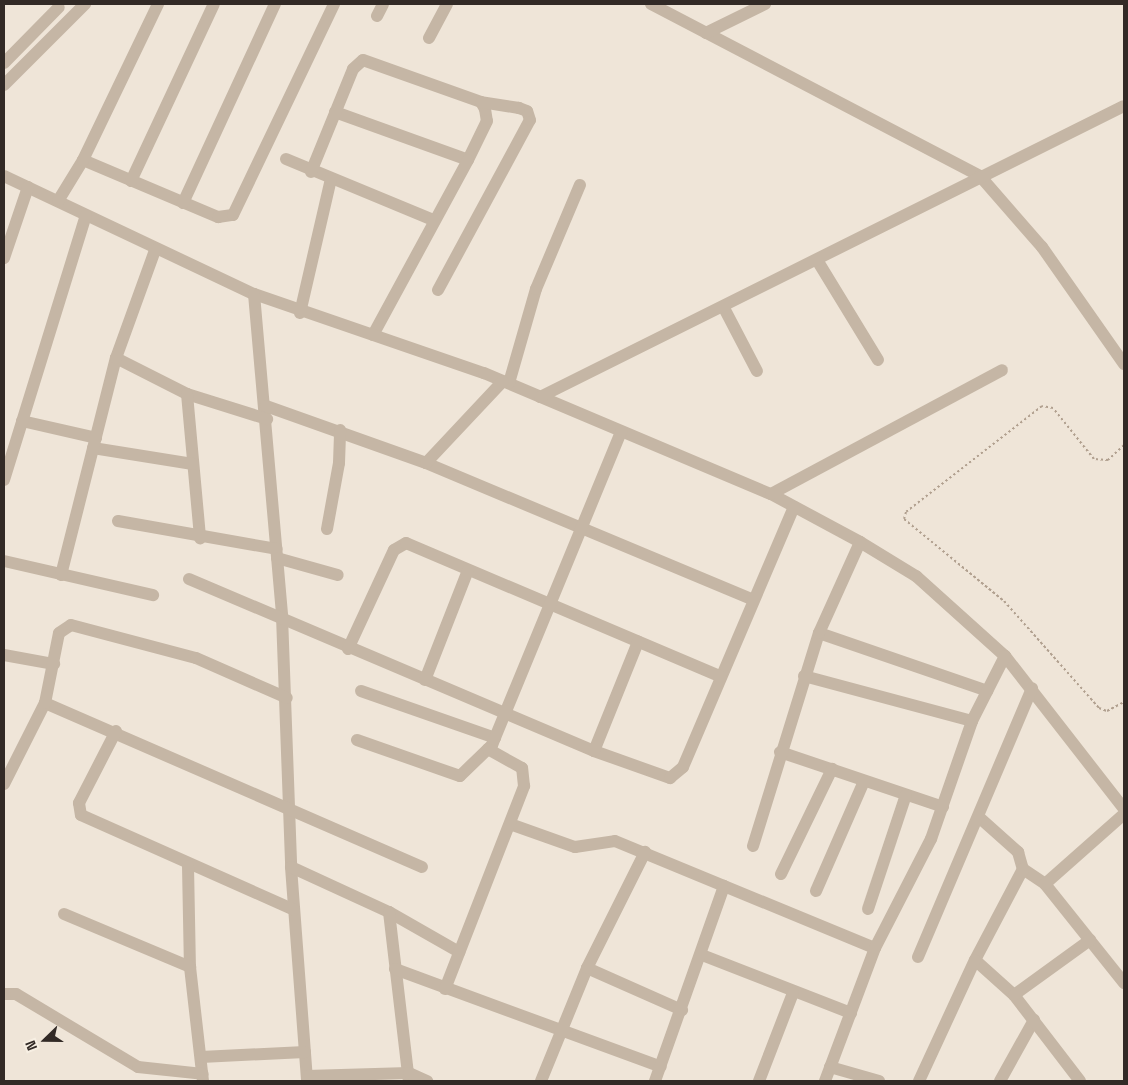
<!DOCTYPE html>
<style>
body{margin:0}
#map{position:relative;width:1128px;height:1085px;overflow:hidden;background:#efe5d8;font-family:"Space Grotesk",sans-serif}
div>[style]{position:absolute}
.path>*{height:2px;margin-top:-1px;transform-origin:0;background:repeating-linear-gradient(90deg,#b1a08f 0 2.5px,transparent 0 5px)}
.minor>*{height:12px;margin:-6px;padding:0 6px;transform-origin:6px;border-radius:6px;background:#c5b6a5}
span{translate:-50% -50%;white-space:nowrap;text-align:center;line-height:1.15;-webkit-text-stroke:4px #f7efe3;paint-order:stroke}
.frame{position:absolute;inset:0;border:5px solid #322a26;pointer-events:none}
.north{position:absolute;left:20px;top:1015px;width:50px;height:50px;-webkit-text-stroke:4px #f7efe3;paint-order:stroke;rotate:248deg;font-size:14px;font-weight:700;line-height:20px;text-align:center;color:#322a26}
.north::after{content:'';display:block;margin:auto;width:18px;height:22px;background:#322a26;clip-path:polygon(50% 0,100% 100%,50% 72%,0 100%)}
</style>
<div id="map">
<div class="path">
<div style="left:1124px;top:445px;width:22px;rotate:137deg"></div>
<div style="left:1108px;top:460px;width:14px;rotate:-176deg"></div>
<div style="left:1094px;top:459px;width:65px;rotate:-128.8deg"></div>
<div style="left:1053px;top:408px;width:11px;rotate:-170deg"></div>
<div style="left:1042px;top:406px;width:172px;rotate:142.1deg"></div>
<div style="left:906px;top:512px;width:7px;rotate:106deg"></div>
<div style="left:904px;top:519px;width:129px;rotate:39.4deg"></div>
<div style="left:1004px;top:601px;width:143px;rotate:48.4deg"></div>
<div style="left:1099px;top:708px;width:9px;rotate:21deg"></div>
<div style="left:1107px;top:711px;width:19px;rotate:-28deg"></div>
</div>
<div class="minor">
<div style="left:651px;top:4px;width:371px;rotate:27.6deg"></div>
<div style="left:980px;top:176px;width:94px;rotate:48.9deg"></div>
<div style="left:1042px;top:247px;width:143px;rotate:55deg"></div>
<div style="left:377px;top:16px;width:13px;rotate:-63deg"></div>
<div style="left:706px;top:33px;width:66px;rotate:-26.2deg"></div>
<div style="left:429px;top:38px;width:38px;rotate:-62deg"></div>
<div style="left:4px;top:63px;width:78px;rotate:-45.5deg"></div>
<div style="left:4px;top:85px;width:115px;rotate:-45deg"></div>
<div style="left:335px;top:112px;width:141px;rotate:19.8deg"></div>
<div style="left:286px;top:159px;width:159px;rotate:22.5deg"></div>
<div style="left:83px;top:160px;width:147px;rotate:22.9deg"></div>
<div style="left:218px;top:217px;width:15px;rotate:-8deg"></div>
<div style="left:233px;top:215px;width:234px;rotate:-64.4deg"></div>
<div style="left:311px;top:172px;width:111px;rotate:-67.8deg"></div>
<div style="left:353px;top:69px;width:13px;rotate:-42deg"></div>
<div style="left:363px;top:60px;width:125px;rotate:19.6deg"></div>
<div style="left:481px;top:102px;width:8px;rotate:60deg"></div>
<div style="left:485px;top:109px;width:12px;rotate:81deg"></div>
<div style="left:487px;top:121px;width:43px;rotate:116deg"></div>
<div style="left:468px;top:160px;width:199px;rotate:118.5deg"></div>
<div style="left:4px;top:176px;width:276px;rotate:25.3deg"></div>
<div style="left:254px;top:294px;width:243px;rotate:19deg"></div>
<div style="left:484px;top:373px;width:311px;rotate:22.9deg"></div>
<div style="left:771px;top:494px;width:101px;rotate:28.3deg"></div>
<div style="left:860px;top:542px;width:66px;rotate:31.3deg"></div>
<div style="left:916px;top:576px;width:120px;rotate:42deg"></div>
<div style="left:1005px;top:656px;width:194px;rotate:52.1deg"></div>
<div style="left:131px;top:181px;width:195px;rotate:-64.9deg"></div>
<div style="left:58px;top:201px;width:48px;rotate:-58.6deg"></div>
<div style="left:83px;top:160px;width:173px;rotate:-64.3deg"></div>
<div style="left:183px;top:203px;width:219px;rotate:-65.2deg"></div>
<div style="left:4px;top:258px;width:75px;rotate:-71.3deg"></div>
<div style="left:817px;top:260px;width:117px;rotate:58.6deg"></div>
<div style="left:438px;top:290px;width:193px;rotate:-61.6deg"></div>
<div style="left:530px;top:120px;width:9px;rotate:-108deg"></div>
<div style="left:527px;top:111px;width:9px;rotate:-159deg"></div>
<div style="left:519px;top:108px;width:38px;rotate:-171deg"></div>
<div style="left:254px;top:294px;width:323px;rotate:85deg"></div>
<div style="left:282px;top:616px;width:251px;rotate:87.9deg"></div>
<div style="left:291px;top:867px;width:215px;rotate:85.7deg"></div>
<div style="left:724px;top:308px;width:71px;rotate:62.4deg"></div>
<div style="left:300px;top:313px;width:138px;rotate:-77deg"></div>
<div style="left:116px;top:358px;width:80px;rotate:26.9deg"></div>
<div style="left:187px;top:394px;width:84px;rotate:17.4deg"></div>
<div style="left:509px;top:383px;width:98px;rotate:-74deg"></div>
<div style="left:536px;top:289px;width:113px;rotate:-67.1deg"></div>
<div style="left:187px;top:394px;width:145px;rotate:84.8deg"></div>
<div style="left:540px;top:397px;width:652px;rotate:-26.49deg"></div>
<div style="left:266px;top:406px;width:170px;rotate:19.6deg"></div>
<div style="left:426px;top:463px;width:352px;rotate:22.7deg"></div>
<div style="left:22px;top:421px;width:76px;rotate:12.9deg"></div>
<div style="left:93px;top:448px;width:101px;rotate:9.1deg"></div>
<div style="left:426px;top:463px;width:112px;rotate:-46.8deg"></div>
<div style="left:4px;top:480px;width:277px;rotate:-72.8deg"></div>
<div style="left:771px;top:494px;width:262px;rotate:-28.2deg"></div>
<div style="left:118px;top:521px;width:161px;rotate:10deg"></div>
<div style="left:327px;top:529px;width:67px;rotate:-79.7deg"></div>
<div style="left:339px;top:463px;width:33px;rotate:-88deg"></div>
<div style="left:277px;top:558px;width:63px;rotate:15.6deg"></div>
<div style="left:4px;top:561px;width:153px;rotate:12.9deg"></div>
<div style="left:61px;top:575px;width:224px;rotate:-75.8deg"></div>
<div style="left:116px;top:358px;width:115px;rotate:-70.1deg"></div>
<div style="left:189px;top:579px;width:440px;rotate:23deg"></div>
<div style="left:594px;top:751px;width:81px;rotate:19.6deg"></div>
<div style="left:670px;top:778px;width:17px;rotate:-40deg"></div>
<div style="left:683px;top:767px;width:283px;rotate:-66.9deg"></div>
<div style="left:819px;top:633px;width:178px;rotate:19deg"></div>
<div style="left:348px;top:649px;width:109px;rotate:-65.1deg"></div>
<div style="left:394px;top:550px;width:14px;rotate:-30deg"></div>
<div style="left:406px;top:543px;width:342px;rotate:23deg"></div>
<div style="left:4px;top:655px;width:51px;rotate:10.2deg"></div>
<div style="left:804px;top:676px;width:174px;rotate:15deg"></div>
<div style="left:425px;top:680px;width:118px;rotate:-68.6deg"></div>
<div style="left:361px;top:691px;width:142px;rotate:19.3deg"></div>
<div style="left:45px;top:703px;width:411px;rotate:23.5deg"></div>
<div style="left:116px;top:731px;width:81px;rotate:117.2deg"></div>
<div style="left:79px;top:803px;width:12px;rotate:81deg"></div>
<div style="left:81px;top:815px;width:233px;rotate:24deg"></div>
<div style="left:357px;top:740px;width:109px;rotate:19.3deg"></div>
<div style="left:460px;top:776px;width:45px;rotate:-44.1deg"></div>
<div style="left:492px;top:745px;width:339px;rotate:-67.6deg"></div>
<div style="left:594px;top:751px;width:118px;rotate:-68deg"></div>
<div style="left:780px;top:752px;width:172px;rotate:18.6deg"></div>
<div style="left:4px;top:784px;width:91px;rotate:-63.2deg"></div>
<div style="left:45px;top:703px;width:71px;rotate:-78.7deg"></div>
<div style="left:59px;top:633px;width:14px;rotate:-34deg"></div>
<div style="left:71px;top:625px;width:129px;rotate:14.8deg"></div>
<div style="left:196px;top:658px;width:99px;rotate:23.7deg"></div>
<div style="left:981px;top:819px;width:50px;rotate:41.7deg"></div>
<div style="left:1018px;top:852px;width:18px;rotate:74deg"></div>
<div style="left:1023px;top:869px;width:27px;rotate:34deg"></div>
<div style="left:1045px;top:884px;width:127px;rotate:51.4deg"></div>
<div style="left:510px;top:824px;width:69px;rotate:19.5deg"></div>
<div style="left:575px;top:847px;width:40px;rotate:-8.5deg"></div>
<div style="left:615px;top:841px;width:281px;rotate:22.4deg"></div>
<div style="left:875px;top:948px;width:142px;rotate:110.6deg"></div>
<div style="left:753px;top:846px;width:223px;rotate:-72.8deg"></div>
<div style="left:819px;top:633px;width:100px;rotate:-65.7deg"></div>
<div style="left:188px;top:866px;width:101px;rotate:88.9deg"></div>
<div style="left:190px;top:967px;width:115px;rotate:83.5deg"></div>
<div style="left:291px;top:867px;width:108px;rotate:24.7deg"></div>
<div style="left:389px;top:912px;width:81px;rotate:29.7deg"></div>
<div style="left:781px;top:874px;width:117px;rotate:-64.1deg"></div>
<div style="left:1045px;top:884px;width:106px;rotate:-41.5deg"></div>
<div style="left:816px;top:891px;width:120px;rotate:-66.4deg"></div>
<div style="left:868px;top:909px;width:120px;rotate:-71.6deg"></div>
<div style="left:389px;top:912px;width:170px;rotate:83.3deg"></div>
<div style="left:64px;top:914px;width:137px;rotate:22.8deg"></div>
<div style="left:875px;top:948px;width:123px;rotate:-62.8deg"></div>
<div style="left:931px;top:839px;width:125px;rotate:-70.8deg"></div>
<div style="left:972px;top:721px;width:73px;rotate:-63.1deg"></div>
<div style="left:702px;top:955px;width:160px;rotate:21.3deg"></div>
<div style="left:918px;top:957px;width:292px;rotate:-67deg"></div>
<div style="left:587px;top:968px;width:104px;rotate:23.9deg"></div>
<div style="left:395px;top:969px;width:283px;rotate:20.2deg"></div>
<div style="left:445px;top:989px;width:218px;rotate:-68.7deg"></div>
<div style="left:524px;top:786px;width:18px;rotate:-96deg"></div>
<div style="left:522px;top:768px;width:39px;rotate:-151deg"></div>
<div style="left:4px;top:994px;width:12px"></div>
<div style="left:16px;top:994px;width:142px;rotate:30.9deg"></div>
<div style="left:138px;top:1067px;width:65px;rotate:6.1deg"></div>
<div style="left:1014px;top:995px;width:52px;rotate:-138.1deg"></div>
<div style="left:975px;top:960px;width:103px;rotate:-62.2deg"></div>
<div style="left:201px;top:1057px;width:104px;rotate:-2.8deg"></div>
<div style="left:830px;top:1067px;width:51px;rotate:15.9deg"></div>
<div style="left:307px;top:1076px;width:102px;rotate:-1.7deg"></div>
<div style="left:409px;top:1073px;width:20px;rotate:24deg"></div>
<div style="left:541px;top:1081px;width:122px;rotate:-67.8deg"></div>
<div style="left:587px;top:968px;width:130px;rotate:-63.4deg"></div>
<div style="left:655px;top:1081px;width:207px;rotate:-70.5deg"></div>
<div style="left:759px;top:1081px;width:94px;rotate:-68.9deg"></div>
<div style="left:919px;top:1081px;width:133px;rotate:-65.2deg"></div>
<div style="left:1000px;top:1081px;width:70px;rotate:-60.9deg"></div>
<div style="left:1080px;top:1081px;width:108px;rotate:-127.5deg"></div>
<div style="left:1014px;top:995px;width:94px;rotate:-35.9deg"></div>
</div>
<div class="frame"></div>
<div class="north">N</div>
</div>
